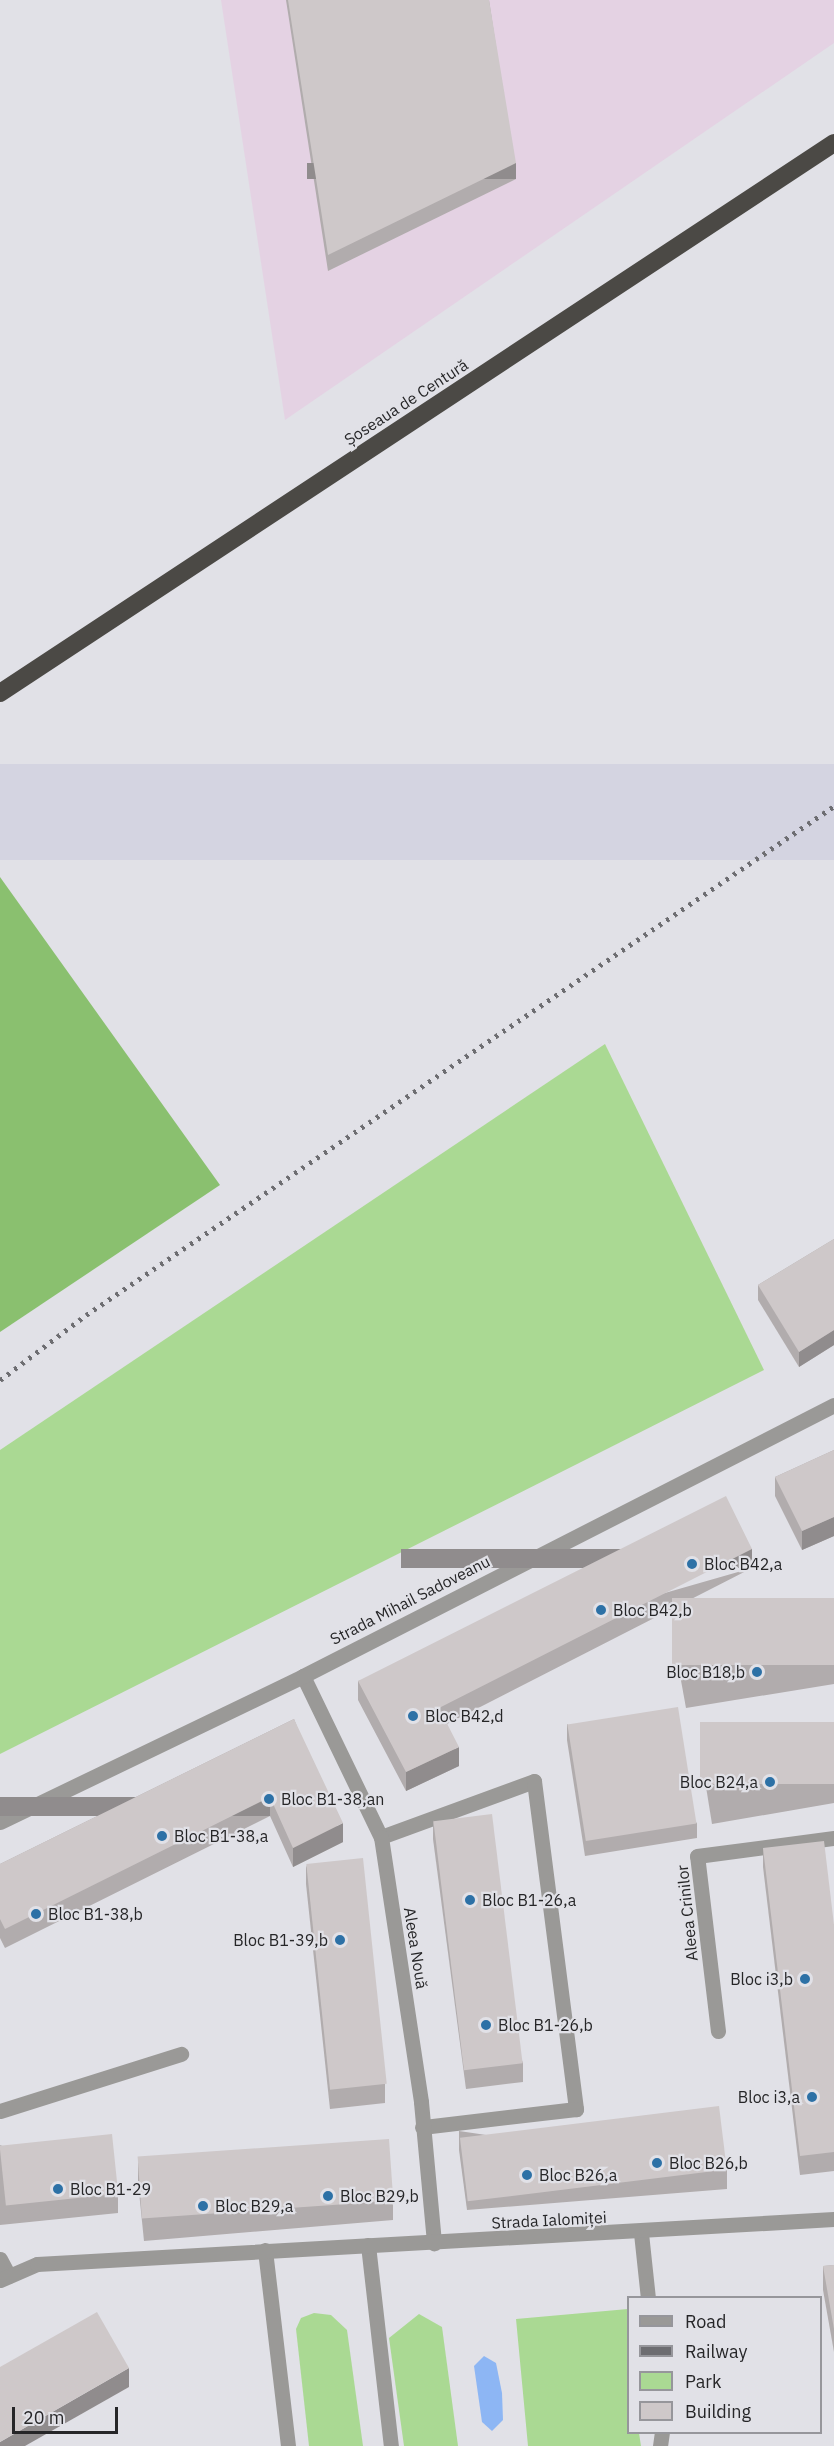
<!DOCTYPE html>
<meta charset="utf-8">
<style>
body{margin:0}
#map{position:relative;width:834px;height:2446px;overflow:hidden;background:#e1e1e7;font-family:"IBM Plex Sans",sans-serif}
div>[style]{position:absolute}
.commercial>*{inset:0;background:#e4d2e3}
.built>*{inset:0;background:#d4d4e1;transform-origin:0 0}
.green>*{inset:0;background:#aad993}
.forest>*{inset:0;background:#8ac06f}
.water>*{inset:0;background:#8db6f4}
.lane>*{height:15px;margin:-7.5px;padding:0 7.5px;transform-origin:7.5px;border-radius:7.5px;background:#9a9997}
.street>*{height:15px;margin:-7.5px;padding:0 7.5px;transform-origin:7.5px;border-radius:7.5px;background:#9a9997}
.highway>*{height:18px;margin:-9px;padding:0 9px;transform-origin:9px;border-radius:9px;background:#4b4945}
.rail>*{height:4.5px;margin-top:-2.25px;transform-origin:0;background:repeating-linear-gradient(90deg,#6d6d71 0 3px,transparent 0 9px)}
.wall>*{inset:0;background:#b1acad}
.shaded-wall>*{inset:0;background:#908c8d;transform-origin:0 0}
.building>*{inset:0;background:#cec8c9;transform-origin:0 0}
.dots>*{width:16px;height:16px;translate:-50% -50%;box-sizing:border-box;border:3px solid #e1e1e7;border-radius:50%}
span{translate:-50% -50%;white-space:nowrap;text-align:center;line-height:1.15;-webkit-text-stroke:4.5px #e1e1e7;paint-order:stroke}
.street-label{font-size:16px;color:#262628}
.poi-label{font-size:16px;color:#262628}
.left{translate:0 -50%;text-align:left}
.right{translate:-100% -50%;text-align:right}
.legend{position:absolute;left:627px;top:2296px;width:195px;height:138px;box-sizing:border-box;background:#e1e1e7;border:2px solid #96969b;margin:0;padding:8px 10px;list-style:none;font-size:18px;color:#262628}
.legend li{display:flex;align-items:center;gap:12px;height:30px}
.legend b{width:30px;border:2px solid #96969b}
.scale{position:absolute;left:12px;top:2407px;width:106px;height:27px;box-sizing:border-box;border:3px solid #262628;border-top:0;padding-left:8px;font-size:18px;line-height:21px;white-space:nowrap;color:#262628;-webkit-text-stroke:4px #e1e1e7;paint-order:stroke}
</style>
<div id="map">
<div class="commercial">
<div style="clip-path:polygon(221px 0,834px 0,834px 43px,285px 420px)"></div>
</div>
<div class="built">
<div style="left:834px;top:764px;width:96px;height:1009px;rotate:90deg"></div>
</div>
<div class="green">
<div style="clip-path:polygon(605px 1044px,764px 1370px,0 1754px,0 1450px)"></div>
<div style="clip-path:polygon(628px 2309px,628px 2432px,639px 2433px,641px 2446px,528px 2446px,516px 2319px)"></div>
<div style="clip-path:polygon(314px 2313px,331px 2315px,347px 2330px,363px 2446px,309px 2446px,296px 2329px,301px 2318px)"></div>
<div style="clip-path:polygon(419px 2314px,442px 2327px,458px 2446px,404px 2446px,389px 2338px)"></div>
</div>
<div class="forest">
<div style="clip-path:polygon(0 877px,220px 1185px,0 1332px)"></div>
</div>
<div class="water">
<div style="clip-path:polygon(484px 2356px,496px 2363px,502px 2393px,503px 2420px,492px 2431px,482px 2422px,474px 2366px)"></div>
</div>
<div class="lane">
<div style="left:381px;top:1837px;width:163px;rotate:-20.1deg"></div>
<div style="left:534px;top:1781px;width:331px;rotate:82.7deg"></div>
<div style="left:576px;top:2109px;width:155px;rotate:173.3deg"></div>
<div style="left:718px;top:2031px;width:176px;rotate:-96.8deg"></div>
<div style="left:697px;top:1856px;width:138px;rotate:-7.5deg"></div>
<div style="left:0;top:2111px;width:190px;rotate:-17.5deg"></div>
<div style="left:641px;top:2233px;width:65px;rotate:83.9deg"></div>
<div style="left:368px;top:2245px;width:202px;rotate:83.5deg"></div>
<div style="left:265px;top:2250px;width:197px;rotate:83.3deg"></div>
<div style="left:0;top:2259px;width:19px;rotate:62deg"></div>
<div style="left:660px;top:2446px;width:14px;rotate:-82deg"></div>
</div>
<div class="street">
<div style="left:303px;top:1676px;width:179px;rotate:64.2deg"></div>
<div style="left:381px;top:1837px;width:268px;rotate:81.4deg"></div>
<div style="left:421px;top:2102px;width:142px;rotate:84.7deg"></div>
<div style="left:0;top:1822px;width:336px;rotate:-25.7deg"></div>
<div style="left:303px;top:1676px;width:596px;rotate:-27.04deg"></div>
<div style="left:0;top:2280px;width:40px;rotate:-23.4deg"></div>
<div style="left:37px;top:2264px;width:798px;rotate:-3.23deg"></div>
</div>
<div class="highway">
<div style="left:0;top:693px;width:999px;rotate:-33.4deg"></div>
</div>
<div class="rail">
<div style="left:0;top:1380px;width:108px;rotate:-37.1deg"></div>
<div style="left:86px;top:1315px;width:905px;rotate:-34.23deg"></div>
</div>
<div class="wall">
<div style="clip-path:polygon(286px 0,489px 0,516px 179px,328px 271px)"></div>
<div style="clip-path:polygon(834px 1239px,834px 1345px,799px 1367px,758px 1300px,758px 1285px)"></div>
<div style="clip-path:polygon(834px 1450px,834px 1536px,802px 1550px,775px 1496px,775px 1477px)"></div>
<div style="clip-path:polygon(752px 1568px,447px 1724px,459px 1766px,406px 1791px,358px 1700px,358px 1681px)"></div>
<div style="clip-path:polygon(834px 1598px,834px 1684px,686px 1708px,674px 1642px,674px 1623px)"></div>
<div style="clip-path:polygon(294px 1719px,343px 1842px,293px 1867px,270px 1816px,5px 1948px,0 1938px,0 1864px)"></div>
<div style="clip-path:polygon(834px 1722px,834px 1803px,712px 1824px,702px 1762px,702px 1743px)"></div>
<div style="clip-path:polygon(567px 1724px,697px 1823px,697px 1838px,585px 1856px,567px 1740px)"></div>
<div style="clip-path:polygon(433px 1820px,523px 2063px,523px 2082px,466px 2089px,433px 1839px)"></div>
<div style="clip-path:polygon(763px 1848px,834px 1925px,834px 2171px,800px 2175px,763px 1867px)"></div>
<div style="clip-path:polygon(306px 1865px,385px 2084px,385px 2103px,330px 2109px,306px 1884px)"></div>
<div style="clip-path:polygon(459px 2131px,727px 2170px,727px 2189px,467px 2210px,459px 2150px)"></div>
<div style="clip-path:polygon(0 2145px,118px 2194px,118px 2213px,0 2225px)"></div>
<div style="clip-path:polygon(138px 2163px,393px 2201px,393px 2220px,144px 2241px,138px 2182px)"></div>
<div style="clip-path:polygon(834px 2265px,834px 2352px,823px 2290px,823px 2266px)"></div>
</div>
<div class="shaded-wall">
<div style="left:516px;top:163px;width:16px;height:209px;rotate:90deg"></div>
<div style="clip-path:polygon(834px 1330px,834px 1345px,799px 1367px,799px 1352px)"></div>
<div style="clip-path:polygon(834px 1517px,834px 1536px,802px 1550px,802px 1531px)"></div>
<div style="left:752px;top:1549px;width:19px;height:351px;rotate:90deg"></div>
<div style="clip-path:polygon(459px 1747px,459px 1766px,406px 1791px,406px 1772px)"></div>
<div style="left:270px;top:1797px;width:19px;height:296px;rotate:90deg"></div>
<div style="clip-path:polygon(343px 1823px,343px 1842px,293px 1867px,293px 1848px)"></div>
<div style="clip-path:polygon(129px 2368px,129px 2387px,25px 2446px,0 2446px,0 2442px)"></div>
</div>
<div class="building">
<div style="clip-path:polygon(288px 0,489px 0,516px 163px,328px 255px)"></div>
<div style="clip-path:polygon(834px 1239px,834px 1330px,799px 1352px,758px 1285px)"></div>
<div style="clip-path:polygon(834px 1450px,834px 1517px,802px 1531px,775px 1477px)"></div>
<div style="clip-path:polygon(726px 1496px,752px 1549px,439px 1708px,459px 1747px,406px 1772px,358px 1681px)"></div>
<div style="left:834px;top:1598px;width:67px;height:162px;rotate:90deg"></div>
<div style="left:678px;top:1707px;width:118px;height:112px;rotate:81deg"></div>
<div style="clip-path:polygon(294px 1719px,343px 1823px,293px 1848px,270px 1797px,5px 1929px,0 1919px,0 1864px)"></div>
<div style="left:834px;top:1722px;width:62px;height:134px;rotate:90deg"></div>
<div style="left:492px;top:1814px;width:251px;height:59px;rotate:83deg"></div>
<div style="clip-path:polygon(824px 1841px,834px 1925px,834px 2152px,800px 2156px,763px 1848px)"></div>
<div style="left:363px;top:1858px;width:227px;height:57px;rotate:84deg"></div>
<div style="left:719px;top:2106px;width:64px;height:261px;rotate:83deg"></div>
<div style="left:112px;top:2134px;width:60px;height:113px;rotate:84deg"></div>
<div style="left:389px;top:2139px;width:62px;height:252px;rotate:86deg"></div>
<div style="clip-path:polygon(834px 2265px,834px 2329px,823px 2266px)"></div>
<div style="clip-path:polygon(97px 2312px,129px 2368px,0 2442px,0 2367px)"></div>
</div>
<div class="dots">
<div style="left:692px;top:1564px;background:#2d71a6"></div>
<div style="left:601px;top:1610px;background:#2d71a6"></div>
<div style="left:757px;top:1672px;background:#2d71a6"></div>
<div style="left:413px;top:1716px;background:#2d71a6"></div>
<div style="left:770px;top:1782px;background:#2d71a6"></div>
<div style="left:269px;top:1799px;background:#2d71a6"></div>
<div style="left:162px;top:1836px;background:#2d71a6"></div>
<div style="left:470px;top:1900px;background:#2d71a6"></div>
<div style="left:36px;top:1914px;background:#2d71a6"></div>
<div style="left:340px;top:1940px;background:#2d71a6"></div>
<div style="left:805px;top:1979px;background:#2d71a6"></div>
<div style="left:486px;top:2025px;background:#2d71a6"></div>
<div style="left:812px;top:2097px;background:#2d71a6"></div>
<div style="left:657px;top:2163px;background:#2d71a6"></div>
<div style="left:527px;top:2175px;background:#2d71a6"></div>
<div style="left:58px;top:2189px;background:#2d71a6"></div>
<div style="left:328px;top:2196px;background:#2d71a6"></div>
<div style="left:203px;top:2206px;background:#2d71a6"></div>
</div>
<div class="street-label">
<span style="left:406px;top:402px;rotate:-33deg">Șoseaua de Centură</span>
<span style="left:410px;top:1600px;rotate:-27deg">Strada Mihail Sadoveanu</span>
<span style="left:687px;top:1913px;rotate:-96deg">Aleea Crinilor</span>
<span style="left:416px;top:1948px;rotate:81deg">Aleea Nouă</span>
<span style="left:549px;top:2220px;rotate:-3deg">Strada Ialomiței</span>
</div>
<div class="poi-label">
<span class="left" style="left:704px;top:1564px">Bloc B42,a</span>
<span class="left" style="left:613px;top:1610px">Bloc B42,b</span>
<span class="right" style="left:745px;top:1672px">Bloc B18,b</span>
<span class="left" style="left:425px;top:1716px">Bloc B42,d</span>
<span class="right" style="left:758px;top:1782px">Bloc B24,a</span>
<span class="left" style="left:281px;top:1799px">Bloc B1-38,an</span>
<span class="left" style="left:174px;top:1836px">Bloc B1-38,a</span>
<span class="left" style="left:482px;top:1900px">Bloc B1-26,a</span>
<span class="left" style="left:48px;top:1914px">Bloc B1-38,b</span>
<span class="right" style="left:328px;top:1940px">Bloc B1-39,b</span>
<span class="right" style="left:793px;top:1979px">Bloc i3,b</span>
<span class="left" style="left:498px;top:2025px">Bloc B1-26,b</span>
<span class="right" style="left:800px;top:2097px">Bloc i3,a</span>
<span class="left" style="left:669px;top:2163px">Bloc B26,b</span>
<span class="left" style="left:539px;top:2175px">Bloc B26,a</span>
<span class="left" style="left:70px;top:2189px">Bloc B1-29</span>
<span class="left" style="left:340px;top:2196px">Bloc B29,b</span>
<span class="left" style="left:215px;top:2206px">Bloc B29,a</span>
</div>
<ul class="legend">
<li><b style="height:8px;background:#9a9997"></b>Road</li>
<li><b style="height:8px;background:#6d6d71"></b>Railway</li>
<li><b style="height:16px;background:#aad993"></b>Park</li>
<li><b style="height:16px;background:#cec8c9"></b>Building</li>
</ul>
<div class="scale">20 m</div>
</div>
